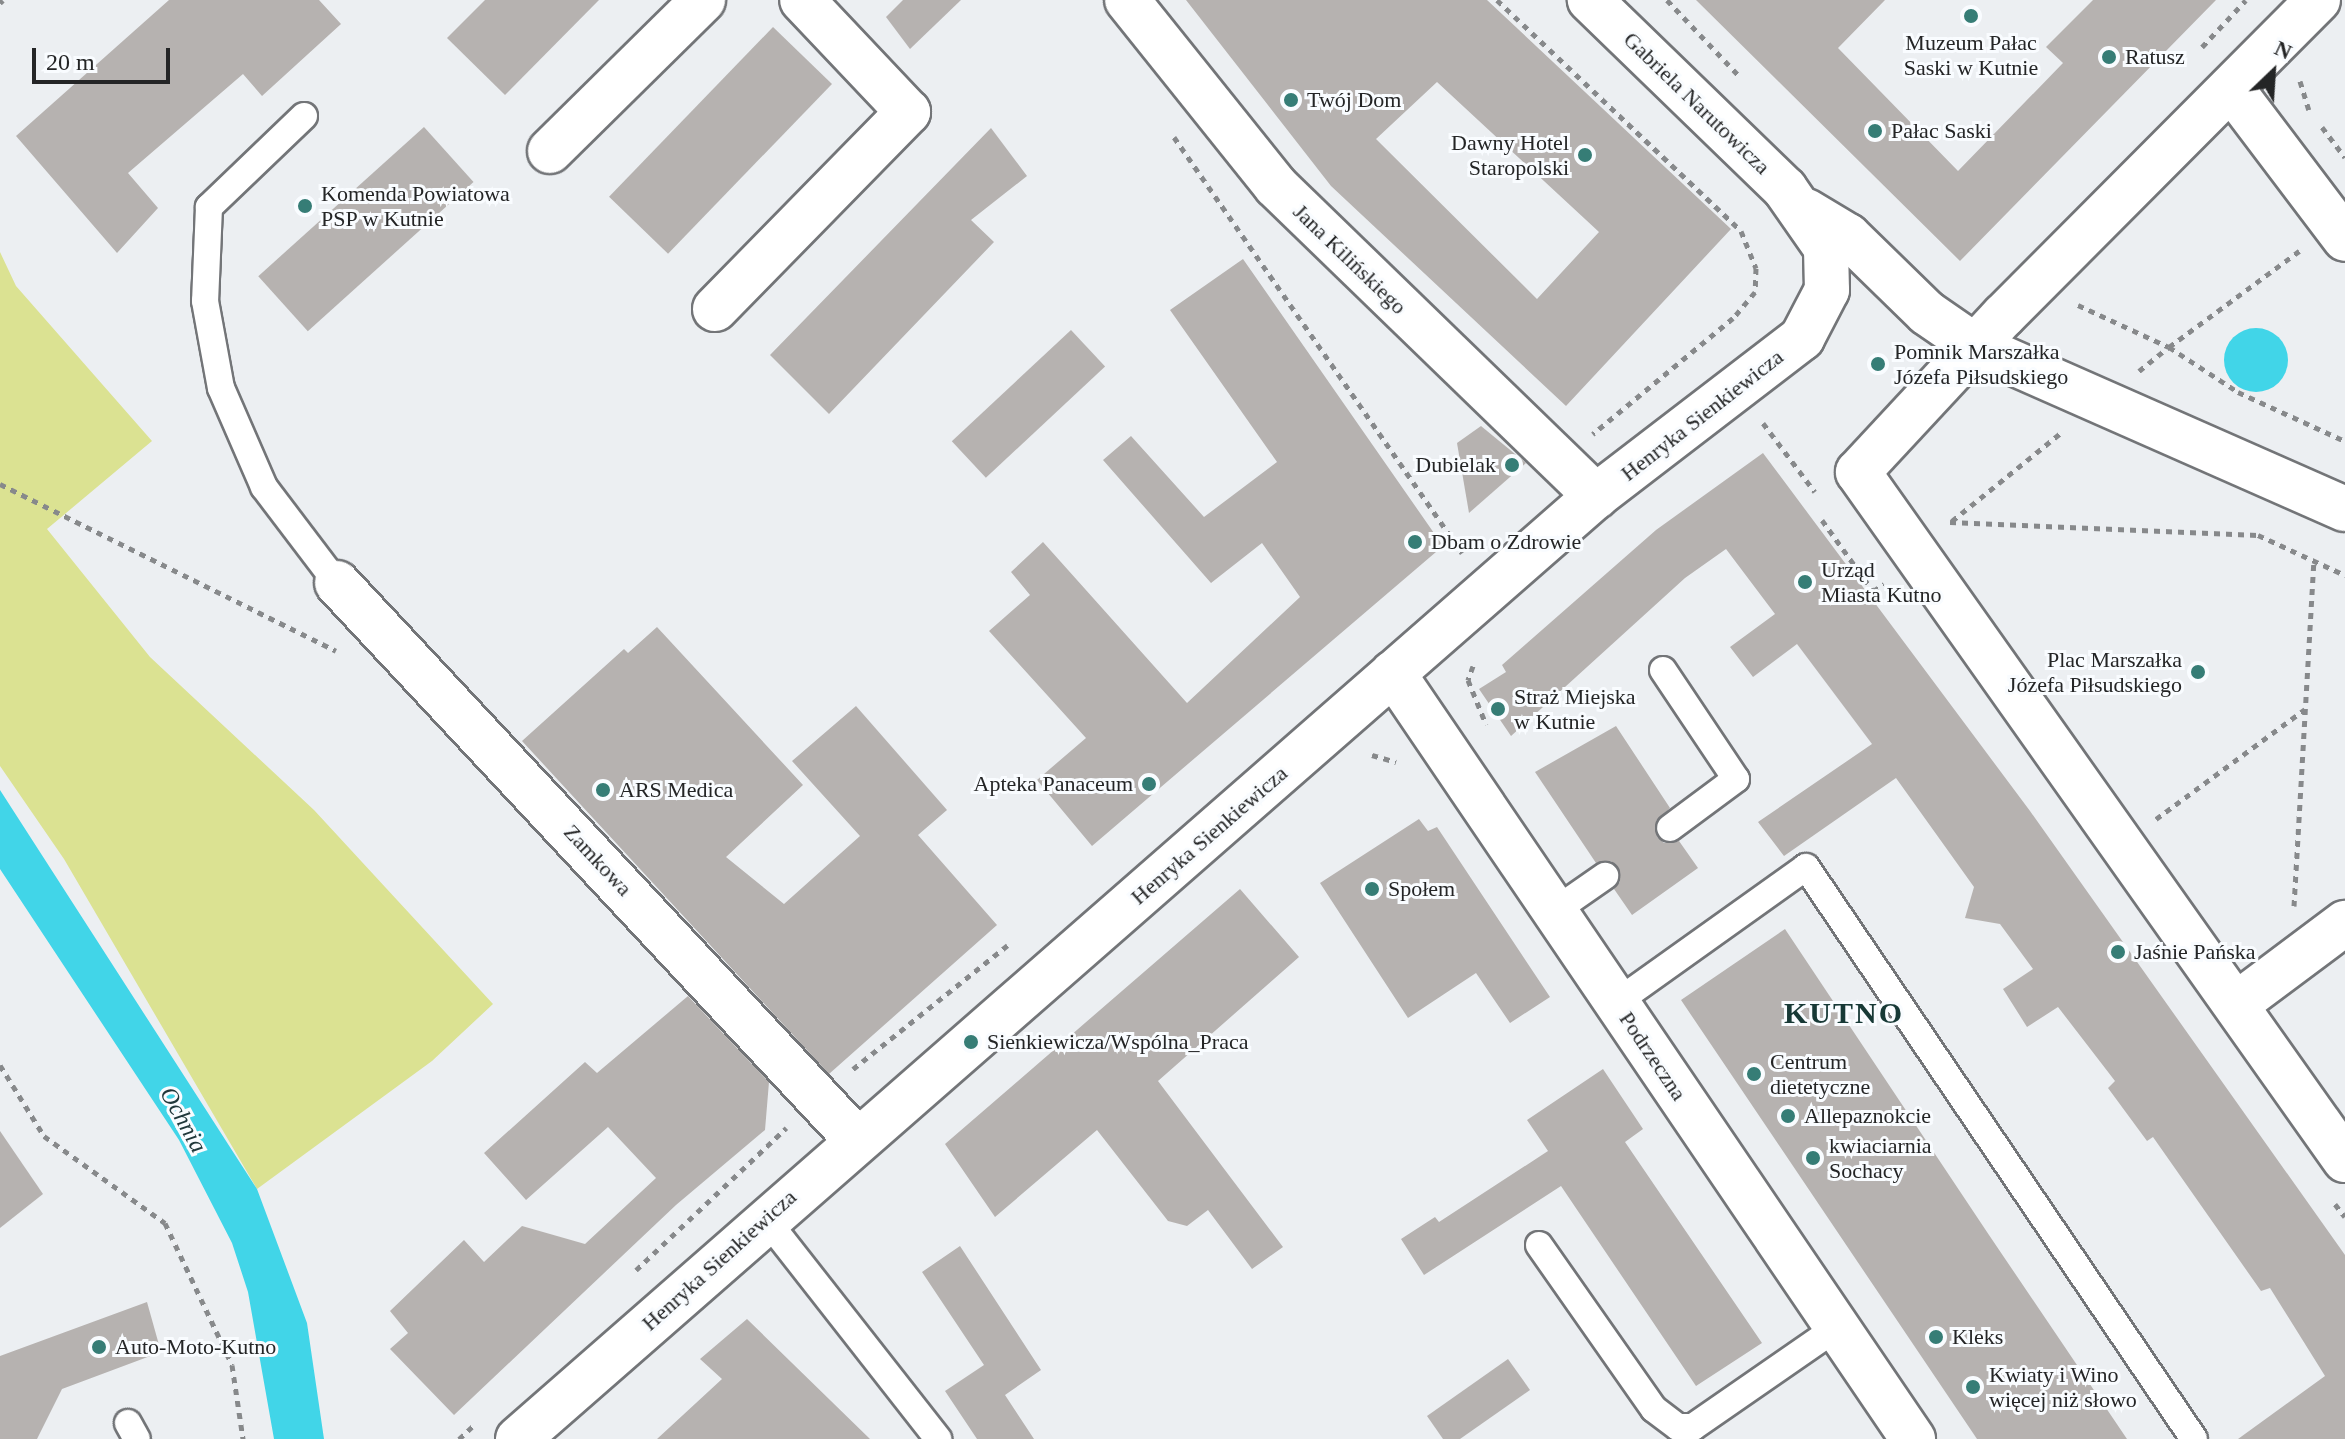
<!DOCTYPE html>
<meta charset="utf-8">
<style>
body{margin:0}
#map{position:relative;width:2345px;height:1439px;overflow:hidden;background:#eceff2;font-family:"Times New Roman",serif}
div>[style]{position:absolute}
.green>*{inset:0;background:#dbe292}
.water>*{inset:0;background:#41d5e8}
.round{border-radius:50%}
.building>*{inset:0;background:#b6b2b0;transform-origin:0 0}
.path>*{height:5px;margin-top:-2.5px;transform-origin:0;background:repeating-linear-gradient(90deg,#87898b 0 6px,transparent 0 12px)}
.roads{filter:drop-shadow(2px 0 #737578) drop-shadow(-2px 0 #737578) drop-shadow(0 2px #737578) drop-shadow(0 -2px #737578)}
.lane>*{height:26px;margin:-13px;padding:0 13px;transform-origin:13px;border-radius:13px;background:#fff}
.street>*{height:44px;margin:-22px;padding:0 22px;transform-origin:22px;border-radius:22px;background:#fff}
.dots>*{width:22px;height:22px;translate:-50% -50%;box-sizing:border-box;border:4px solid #f9fcff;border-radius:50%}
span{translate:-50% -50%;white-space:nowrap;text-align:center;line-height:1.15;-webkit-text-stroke:6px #f9fcff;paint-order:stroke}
.poi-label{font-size:22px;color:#242526}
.left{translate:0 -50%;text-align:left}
.right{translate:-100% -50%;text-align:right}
.street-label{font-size:22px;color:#242526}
.water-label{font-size:24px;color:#20383b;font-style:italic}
.district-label{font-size:30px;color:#173936;font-weight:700;letter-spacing:2px}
.north{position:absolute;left:2233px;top:32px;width:80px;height:80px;-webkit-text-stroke:6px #f9fcff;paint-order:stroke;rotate:25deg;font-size:22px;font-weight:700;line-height:32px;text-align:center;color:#242526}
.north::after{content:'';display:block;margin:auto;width:28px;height:36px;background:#242526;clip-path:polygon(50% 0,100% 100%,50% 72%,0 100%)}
.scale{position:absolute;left:32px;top:48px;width:138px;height:36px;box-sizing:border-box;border:4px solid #242526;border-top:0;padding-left:10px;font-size:24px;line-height:28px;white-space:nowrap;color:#242526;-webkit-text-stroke:6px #f9fcff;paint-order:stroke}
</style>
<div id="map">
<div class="green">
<div style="clip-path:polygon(0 252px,16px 286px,152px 441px,47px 529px,150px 657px,314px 810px,493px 1004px,432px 1061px,257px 1189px,64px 859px,0 766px)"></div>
</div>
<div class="water">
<div class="round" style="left:2224px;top:328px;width:64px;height:64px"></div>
<div style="clip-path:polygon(0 790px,257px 1189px,307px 1323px,324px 1439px,274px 1439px,248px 1292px,232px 1243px,179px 1140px,0 869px)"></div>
</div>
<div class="building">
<div style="clip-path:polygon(169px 0,319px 0,341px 24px,262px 96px,243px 74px,128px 173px,158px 208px,117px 253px,16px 136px)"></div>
<div style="clip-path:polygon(485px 0,599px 0,505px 95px,447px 38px)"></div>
<div style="clip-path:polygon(903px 0,961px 0,910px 49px,886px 17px)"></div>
<div style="clip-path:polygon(evenodd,1186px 0,1487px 0,1731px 229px,1566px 406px,1331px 186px,1186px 0,1437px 82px,1599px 232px,1537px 299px,1376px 139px,1437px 82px)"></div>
<div style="clip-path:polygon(1696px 0,1885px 0,1838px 48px,1958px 171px,2063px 63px,2046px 47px,2093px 0,2216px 0,1960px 261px)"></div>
<div style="left:773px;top:27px;width:82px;height:236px;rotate:44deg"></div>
<div style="left:424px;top:127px;width:74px;height:223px;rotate:48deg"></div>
<div style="clip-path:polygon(991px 128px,1027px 176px,971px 220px,994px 242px,829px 414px,770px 355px)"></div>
<div style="clip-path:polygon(1243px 259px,1443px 546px,1092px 846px,1037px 780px,1086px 738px,989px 631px,1030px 595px,1011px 572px,1043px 542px,1187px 703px,1300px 597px,1262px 543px,1211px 583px,1103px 460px,1131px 436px,1204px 517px,1277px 462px,1170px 310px)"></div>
<div style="left:1071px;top:330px;width:50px;height:163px;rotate:47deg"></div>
<div style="clip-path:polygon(1481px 426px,1526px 463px,1469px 513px,1457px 443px)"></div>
<div style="clip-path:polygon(1763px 453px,2030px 811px,2345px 1255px,2345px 1439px,2238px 1439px,2325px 1376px,2270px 1288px,2261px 1291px,2153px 1137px,2147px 1141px,2108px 1088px,2115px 1081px,2058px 1007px,2027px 1027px,2003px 989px,2033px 969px,2000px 924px,1965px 918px,1974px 887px,1896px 778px,1784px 856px,1758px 822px,1872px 744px,1797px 644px,1753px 677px,1730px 647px,1775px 614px,1726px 549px,1685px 578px,1511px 736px,1479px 689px,1506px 672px,1502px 665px,1656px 530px)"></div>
<div style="clip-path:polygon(657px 627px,803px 785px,726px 857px,784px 904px,860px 836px,792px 761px,856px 706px,947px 810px,918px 835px,997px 925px,829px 1074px,522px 741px,624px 649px,628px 653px)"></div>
<div style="clip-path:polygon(1616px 726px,1670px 808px,1656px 821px,1657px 837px,1664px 843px,1679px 841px,1698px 868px,1632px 915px,1614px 889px,1620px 882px,1618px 868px,1611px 861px,1596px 863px,1535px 772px)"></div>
<div style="clip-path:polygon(1419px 819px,1428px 831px,1437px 827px,1550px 997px,1510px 1023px,1476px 973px,1408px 1018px,1320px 883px)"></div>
<div style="clip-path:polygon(1240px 889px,1299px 957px,1158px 1081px,1283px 1247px,1252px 1269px,1208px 1210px,1187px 1226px,1168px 1221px,1097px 1130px,995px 1217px,945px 1144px)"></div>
<div style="clip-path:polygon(1785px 929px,1989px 1235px,2127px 1439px,1977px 1439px,1681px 1000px)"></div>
<div style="clip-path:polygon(688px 996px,769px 1082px,765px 1130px,676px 1205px,454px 1415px,390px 1349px,408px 1333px,390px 1311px,464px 1240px,484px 1262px,522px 1226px,585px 1244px,656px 1178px,608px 1127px,526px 1200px,484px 1153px,585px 1062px,597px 1073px)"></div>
<div style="clip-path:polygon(1603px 1069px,1643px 1129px,1625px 1142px,1762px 1343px,1696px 1386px,1561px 1186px,1424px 1275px,1401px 1239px,1435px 1217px,1439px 1222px,1548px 1151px,1527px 1120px)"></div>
<div style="clip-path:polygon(0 1131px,43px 1194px,0 1228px)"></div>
<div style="clip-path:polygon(960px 1246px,1041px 1370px,1005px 1395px,1034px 1439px,977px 1439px,945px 1391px,984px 1365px,922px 1272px)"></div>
<div style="clip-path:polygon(147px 1302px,161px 1352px,62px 1389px,37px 1439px,0 1439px,0 1356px)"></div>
<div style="clip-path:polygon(747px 1319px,870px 1439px,657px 1439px,722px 1379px,700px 1359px)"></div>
<div style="clip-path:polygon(1508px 1359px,1530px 1390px,1460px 1439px,1443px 1439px,1427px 1416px)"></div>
</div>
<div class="path">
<div style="left:1497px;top:0;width:336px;rotate:43.4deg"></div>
<div style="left:1741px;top:231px;width:40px;rotate:68deg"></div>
<div style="left:1756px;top:268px;width:24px;rotate:92deg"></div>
<div style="left:1755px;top:292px;width:34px;rotate:130deg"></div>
<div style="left:1733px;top:318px;width:182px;rotate:140.4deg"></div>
<div style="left:1667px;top:0;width:108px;rotate:46.5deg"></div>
<div style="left:0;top:3px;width:4px;rotate:-45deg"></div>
<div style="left:2202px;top:47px;width:64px;rotate:-46.9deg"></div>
<div style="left:2300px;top:81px;width:30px;rotate:73deg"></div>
<div style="left:2322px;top:127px;width:38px;rotate:53deg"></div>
<div style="left:1174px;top:137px;width:506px;rotate:55.3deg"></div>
<div style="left:2078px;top:305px;width:100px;rotate:24.8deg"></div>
<div style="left:2169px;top:347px;width:162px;rotate:-36.4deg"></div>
<div style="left:2139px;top:371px;width:38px;rotate:-39deg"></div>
<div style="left:2169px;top:347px;width:82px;rotate:33.1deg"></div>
<div style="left:2238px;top:392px;width:118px;rotate:24.6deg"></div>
<div style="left:1763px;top:423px;width:86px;rotate:53deg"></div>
<div style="left:0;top:484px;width:375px;rotate:26.4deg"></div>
<div style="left:1822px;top:520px;width:87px;rotate:54.3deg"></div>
<div style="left:1873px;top:591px;width:13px;rotate:-32deg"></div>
<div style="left:1952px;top:521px;width:141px;rotate:-39deg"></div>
<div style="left:1950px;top:522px;width:308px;rotate:2.4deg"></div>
<div style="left:2258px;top:535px;width:96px;rotate:24.7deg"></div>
<div style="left:1473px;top:666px;width:15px;rotate:110deg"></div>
<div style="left:1468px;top:680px;width:48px;rotate:67.8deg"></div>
<div style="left:1372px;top:755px;width:25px;rotate:16deg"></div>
<div style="left:2156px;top:819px;width:185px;rotate:-36.4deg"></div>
<div style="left:2294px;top:906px;width:347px;rotate:-86.7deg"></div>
<div style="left:0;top:1065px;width:84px;rotate:58.2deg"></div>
<div style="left:44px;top:1136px;width:149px;rotate:35.7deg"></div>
<div style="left:165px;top:1223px;width:157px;rotate:64.7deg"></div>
<div style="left:232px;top:1365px;width:75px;rotate:81.5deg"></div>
<div style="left:853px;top:1069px;width:198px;rotate:-38.7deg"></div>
<div style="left:2335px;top:1204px;width:16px;rotate:52deg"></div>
<div style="left:636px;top:1270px;width:207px;rotate:-43.4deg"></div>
<div style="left:459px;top:1439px;width:19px;rotate:-43deg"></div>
</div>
<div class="roads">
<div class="lane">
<div style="left:304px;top:116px;width:132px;rotate:136.2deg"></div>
<div style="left:209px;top:207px;width:94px;rotate:92.4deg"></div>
<div style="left:205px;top:301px;width:88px;rotate:79.6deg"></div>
<div style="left:221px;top:388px;width:108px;rotate:66.5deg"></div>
<div style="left:264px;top:487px;width:121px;rotate:52.8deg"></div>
<div style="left:1663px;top:670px;width:131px;rotate:56.2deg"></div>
<div style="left:1736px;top:779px;width:82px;rotate:143.4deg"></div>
<div style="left:1556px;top:910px;width:60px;rotate:-34.8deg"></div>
<div style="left:1617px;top:1002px;width:232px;rotate:-35.5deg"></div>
<div style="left:1806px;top:867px;width:691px;rotate:55.85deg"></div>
<div style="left:765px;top:1218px;width:281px;rotate:51.9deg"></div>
<div style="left:1539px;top:1245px;width:200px;rotate:55deg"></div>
<div style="left:1654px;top:1409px;width:30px;rotate:37deg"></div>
<div style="left:1678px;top:1427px;width:15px"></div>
<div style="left:1693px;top:1427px;width:174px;rotate:-34.7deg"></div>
<div style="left:128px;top:1423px;width:18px;rotate:61deg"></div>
</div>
<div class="street">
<div style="left:1127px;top:0;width:238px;rotate:51.3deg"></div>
<div style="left:1276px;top:186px;width:446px;rotate:44.1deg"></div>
<div style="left:2318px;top:0;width:446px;rotate:134.9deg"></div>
<div style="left:2003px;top:316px;width:213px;rotate:132.9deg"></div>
<div style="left:1858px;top:472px;width:843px;rotate:54.71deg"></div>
<div style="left:2231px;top:88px;width:189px;rotate:52.9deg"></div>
<div style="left:550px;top:151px;width:215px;rotate:-44.6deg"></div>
<div style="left:1806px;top:211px;width:49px;rotate:30.8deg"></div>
<div style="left:1848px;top:236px;width:110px;rotate:44.3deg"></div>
<div style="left:1927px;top:313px;width:58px;rotate:34.5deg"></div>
<div style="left:1975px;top:346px;width:404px;rotate:23.8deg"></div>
<div style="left:715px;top:309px;width:276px;rotate:-45.6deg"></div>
<div style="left:908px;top:112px;width:154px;rotate:-133.4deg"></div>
<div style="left:337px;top:583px;width:762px;rotate:46.97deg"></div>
<div style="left:1393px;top:673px;width:926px;rotate:55.83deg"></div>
<div style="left:2238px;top:1003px;width:134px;rotate:-36.8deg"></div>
<div style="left:518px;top:1439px;width:1432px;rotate:-41.18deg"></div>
<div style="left:1596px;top:496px;width:260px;rotate:-37.5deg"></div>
<div style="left:1802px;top:338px;width:54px;rotate:-62.5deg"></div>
<div style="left:1827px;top:290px;width:42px;rotate:-91.4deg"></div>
<div style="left:1826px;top:248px;width:72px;rotate:-124.8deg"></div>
<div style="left:1785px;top:189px;width:272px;rotate:-135.9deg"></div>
</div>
</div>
<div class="dots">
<div style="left:1971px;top:16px;background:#367d76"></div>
<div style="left:2109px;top:57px;background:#367d76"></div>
<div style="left:1291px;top:100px;background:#367d76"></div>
<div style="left:1875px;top:131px;background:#367d76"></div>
<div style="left:1585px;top:155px;background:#367d76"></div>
<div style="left:305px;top:206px;background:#367d76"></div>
<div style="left:1878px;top:364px;background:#367d76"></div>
<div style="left:1512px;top:465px;background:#367d76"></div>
<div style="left:1415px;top:542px;background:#367d76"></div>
<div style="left:1805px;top:582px;background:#367d76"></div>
<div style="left:2198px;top:672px;background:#367d76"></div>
<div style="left:1498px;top:709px;background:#367d76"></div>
<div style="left:1149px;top:784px;background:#367d76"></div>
<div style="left:603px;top:790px;background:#367d76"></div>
<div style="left:1372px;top:889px;background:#367d76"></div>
<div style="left:2118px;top:952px;background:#367d76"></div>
<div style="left:971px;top:1042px;background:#367d76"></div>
<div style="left:1754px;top:1074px;background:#367d76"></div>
<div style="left:1788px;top:1116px;background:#367d76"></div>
<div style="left:1813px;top:1158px;background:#367d76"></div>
<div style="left:1936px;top:1337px;background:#367d76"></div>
<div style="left:99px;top:1347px;background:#367d76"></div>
<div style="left:1973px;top:1387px;background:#367d76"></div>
</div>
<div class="poi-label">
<span style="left:1971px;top:55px">Muzeum Pałac<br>Saski w Kutnie</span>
<span class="left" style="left:2125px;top:57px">Ratusz</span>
<span class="left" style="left:1307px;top:100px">Twój Dom</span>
<span class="left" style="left:1891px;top:131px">Pałac Saski</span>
<span class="right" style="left:1569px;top:155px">Dawny Hotel<br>Staropolski</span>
<span class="left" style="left:321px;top:206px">Komenda Powiatowa<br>PSP w Kutnie</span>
<span class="left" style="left:1894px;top:364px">Pomnik Marszałka<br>Józefa Piłsudskiego</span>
<span class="right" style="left:1496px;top:465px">Dubielak</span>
<span class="left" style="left:1431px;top:542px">Dbam o Zdrowie</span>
<span class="left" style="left:1821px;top:582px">Urząd<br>Miasta Kutno</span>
<span class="right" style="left:2182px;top:672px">Plac Marszałka<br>Józefa Piłsudskiego</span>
<span class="left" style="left:1514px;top:709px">Straż Miejska<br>w Kutnie</span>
<span class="right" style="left:1133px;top:784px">Apteka Panaceum</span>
<span class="left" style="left:619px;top:790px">ARS Medica</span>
<span class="left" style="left:1388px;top:889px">Społem</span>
<span class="left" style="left:2134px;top:952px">Jaśnie Pańska</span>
<span class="left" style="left:987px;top:1042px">Sienkiewicza/Wspólna_Praca</span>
<span class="left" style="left:1770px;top:1074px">Centrum<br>dietetyczne</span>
<span class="left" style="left:1804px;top:1116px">Allepaznokcie</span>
<span class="left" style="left:1829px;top:1158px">kwiaciarnia<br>Sochacy</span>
<span class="left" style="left:1952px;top:1337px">Kleks</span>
<span class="left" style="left:115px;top:1347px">Auto-Moto-Kutno</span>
<span class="left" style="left:1989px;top:1387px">Kwiaty i Wino<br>więcej niż słowo</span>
</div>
<div class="street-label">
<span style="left:1697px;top:103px;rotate:44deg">Gabriela Narutowicza</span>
<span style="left:1350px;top:259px;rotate:44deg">Jana Kilińskiego</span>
<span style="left:1702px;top:415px;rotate:-38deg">Henryka Sienkiewicza</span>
<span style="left:1209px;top:835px;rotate:-41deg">Henryka Sienkiewicza</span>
<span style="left:598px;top:860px;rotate:47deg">Zamkowa</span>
<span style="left:1653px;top:1056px;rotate:56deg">Podrzeczna</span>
<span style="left:719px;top:1260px;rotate:-42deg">Henryka Sienkiewicza</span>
</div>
<div class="water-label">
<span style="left:183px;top:1120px;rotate:61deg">Ochnia</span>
</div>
<div class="district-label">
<span style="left:1844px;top:1013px">KUTNO</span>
</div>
<div class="north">N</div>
<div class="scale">20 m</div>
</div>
